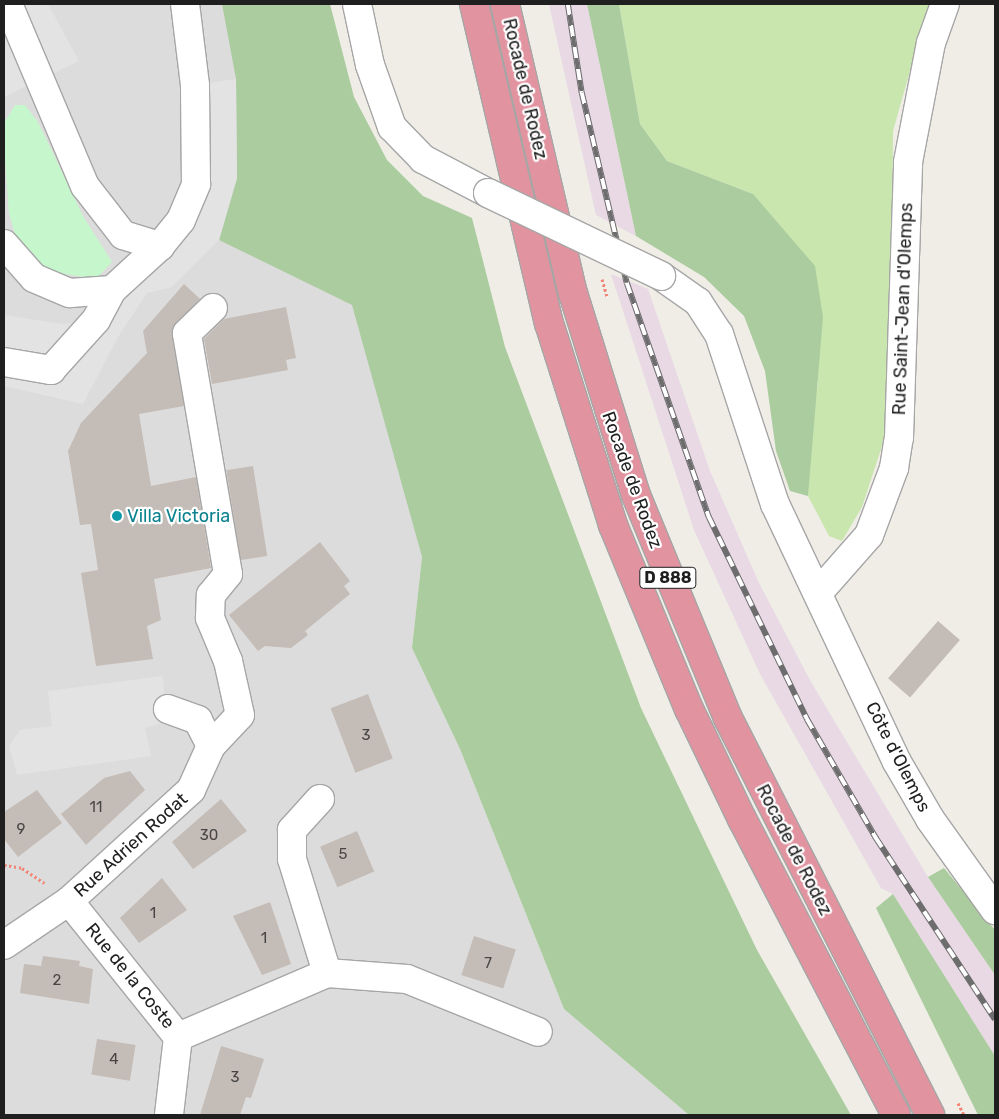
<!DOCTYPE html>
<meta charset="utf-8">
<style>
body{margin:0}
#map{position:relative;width:999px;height:1119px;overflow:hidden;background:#efede6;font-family:Rubik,sans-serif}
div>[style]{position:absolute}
.residential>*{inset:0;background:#dddcdc}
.industrial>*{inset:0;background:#e8d9e5}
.grass>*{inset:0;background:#c9e6af}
.forest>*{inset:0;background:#aacc9e}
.park>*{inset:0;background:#c6f6cb}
.parking>*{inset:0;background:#e3e3e3}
.building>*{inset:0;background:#c4bcb6;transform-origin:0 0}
.path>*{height:3px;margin-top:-1.5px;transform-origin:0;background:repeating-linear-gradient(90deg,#f28575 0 2.5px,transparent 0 5px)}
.roads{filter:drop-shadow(1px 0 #a6a6a6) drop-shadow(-1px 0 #a6a6a6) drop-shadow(0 1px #a6a6a6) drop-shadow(0 -1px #a6a6a6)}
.minor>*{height:28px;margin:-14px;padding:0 14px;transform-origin:14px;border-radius:14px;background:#fff}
.highway>*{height:28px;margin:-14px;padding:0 14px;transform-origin:14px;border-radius:14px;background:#e293a0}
.rail>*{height:5.5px;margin-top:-2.75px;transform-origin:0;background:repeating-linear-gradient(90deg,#fff 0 11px,#6d6d6d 0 22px);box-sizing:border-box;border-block:1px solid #6d6d6d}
.bridges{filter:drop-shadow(1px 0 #a6a6a6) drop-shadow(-1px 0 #a6a6a6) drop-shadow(0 1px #a6a6a6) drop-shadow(0 -1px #a6a6a6)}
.minor-bridge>*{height:28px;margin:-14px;padding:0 14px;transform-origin:14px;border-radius:14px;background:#fff}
.dots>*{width:14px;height:14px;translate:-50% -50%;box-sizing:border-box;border:2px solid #fff;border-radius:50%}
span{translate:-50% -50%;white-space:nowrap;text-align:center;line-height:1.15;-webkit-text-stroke:4.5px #fff;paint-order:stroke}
.number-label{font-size:15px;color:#484645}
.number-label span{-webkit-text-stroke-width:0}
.shield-label span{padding:1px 4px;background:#fff;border:1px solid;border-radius:4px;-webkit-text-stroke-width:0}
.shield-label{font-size:16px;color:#1f1f1f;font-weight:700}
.street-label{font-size:18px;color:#1f1f1f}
.culture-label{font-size:18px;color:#0d838f}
.left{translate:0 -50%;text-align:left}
.frame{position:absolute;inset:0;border:5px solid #1f1f1f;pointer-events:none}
</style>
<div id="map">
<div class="residential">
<div style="clip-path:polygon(4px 4px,276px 4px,422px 557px,412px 648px,460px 749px,564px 1009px,689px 1115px,4px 1115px)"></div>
</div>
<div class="industrial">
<div style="clip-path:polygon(549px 4px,587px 4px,636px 236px,596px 215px)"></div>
<div style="clip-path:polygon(611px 274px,648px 289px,710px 471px,759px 583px,811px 682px,928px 877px,995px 975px,995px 1056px,893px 894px,881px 888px,760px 674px,694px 530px)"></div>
</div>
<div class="grass">
<div style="clip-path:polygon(619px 4px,929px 4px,893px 131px,892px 309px,885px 437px,862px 507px,842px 541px,829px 536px,808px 496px,810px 434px,818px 383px,753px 194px,667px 161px,640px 124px)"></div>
</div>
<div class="forest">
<div style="clip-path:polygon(222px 4px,330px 4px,354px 97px,387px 160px,423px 196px,472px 218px,505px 347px,641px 708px,757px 950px,851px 1115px,689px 1115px,564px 1009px,460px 749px,412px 648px,422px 557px,352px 305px,219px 240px,237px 178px,236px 79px)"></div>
<div style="clip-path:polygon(587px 4px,619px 4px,640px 124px,667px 161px,753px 194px,815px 266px,823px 317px,808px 496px,790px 491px,776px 451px,765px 371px,744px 316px,704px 277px,636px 236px)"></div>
<div style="clip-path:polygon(944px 868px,995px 930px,995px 975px,928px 877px)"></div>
<div style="clip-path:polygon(893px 894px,995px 1056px,995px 1115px,978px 1115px,876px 908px)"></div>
</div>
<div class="park">
<div style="clip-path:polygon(15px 105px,25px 105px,38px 122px,83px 216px,112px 262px,96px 279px,41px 270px,18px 246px,9px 213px,4px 147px,4px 123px)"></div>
</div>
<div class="parking">
<div style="clip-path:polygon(4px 4px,48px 4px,79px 61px,4px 97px)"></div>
<div style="clip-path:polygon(236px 79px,237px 178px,219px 240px,172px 287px,147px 293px,118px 337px,83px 404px,4px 386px,4px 315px,62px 324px,96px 320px,181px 220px,195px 85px)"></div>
<div style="clip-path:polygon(163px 676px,166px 722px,145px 728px,151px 756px,17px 775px,9px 746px,20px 730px,52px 726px,48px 691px)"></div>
</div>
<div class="building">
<div style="clip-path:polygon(184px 284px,200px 299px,172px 329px,184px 406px,139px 414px,151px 486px,196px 477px,211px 568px,154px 579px,161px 620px,147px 626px,153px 659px,96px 666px,81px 573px,98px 570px,91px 524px,80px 525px,68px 451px,81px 423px,147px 353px,143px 331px)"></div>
<div style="clip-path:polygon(286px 307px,296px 358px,286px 360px,288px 370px,212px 384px,204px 339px,224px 319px)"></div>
<div style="left:253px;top:466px;width:91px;height:27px;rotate:81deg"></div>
<div style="clip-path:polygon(320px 542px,350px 581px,344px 586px,350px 594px,305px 631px,308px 635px,291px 648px,265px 646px,258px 651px,229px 615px)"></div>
<div style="left:938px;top:621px;width:29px;height:76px;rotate:41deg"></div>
<div style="left:368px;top:694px;width:69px;height:40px;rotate:69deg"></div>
<div style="clip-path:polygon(130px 771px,145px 790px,86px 845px,61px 814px,104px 778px)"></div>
<div style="clip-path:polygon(37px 790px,62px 823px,18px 857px,4px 839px,4px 812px)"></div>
<div style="clip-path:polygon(221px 799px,247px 831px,193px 869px,172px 842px)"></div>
<div style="left:357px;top:831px;width:44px;height:40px;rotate:67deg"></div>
<div style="clip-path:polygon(162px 878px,187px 910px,139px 943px,120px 918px)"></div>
<div style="clip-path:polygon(270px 902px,291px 964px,262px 975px,233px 916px)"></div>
<div style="left:474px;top:936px;width:44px;height:41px;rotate:18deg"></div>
<div style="clip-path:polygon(43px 956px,80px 961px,79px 966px,93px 969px,89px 1004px,20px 993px,24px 964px,41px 966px)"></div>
<div style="left:97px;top:1039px;width:39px;height:36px;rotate:9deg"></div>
<div style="clip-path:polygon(221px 1046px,264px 1059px,251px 1098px,246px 1097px,240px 1115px,200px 1115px)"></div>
</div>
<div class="path">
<div style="left:602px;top:279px;width:19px;rotate:74deg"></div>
<div style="left:4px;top:865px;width:18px;rotate:9deg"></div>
<div style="left:22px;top:868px;width:27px;rotate:34deg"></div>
<div style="left:958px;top:1103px;width:13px;rotate:63deg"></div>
</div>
<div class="roads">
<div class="minor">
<div style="left:8px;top:4px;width:198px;rotate:67.1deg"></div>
<div style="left:85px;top:186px;width:62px;rotate:52.2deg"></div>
<div style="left:123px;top:235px;width:39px;rotate:17deg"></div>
<div style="left:160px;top:246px;width:33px;rotate:-51deg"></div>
<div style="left:181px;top:220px;width:39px;rotate:-67deg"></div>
<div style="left:196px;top:184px;width:99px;rotate:-90.6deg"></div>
<div style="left:195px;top:85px;width:82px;rotate:-97deg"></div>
<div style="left:357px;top:4px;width:62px;rotate:78deg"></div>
<div style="left:370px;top:65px;width:66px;rotate:70.5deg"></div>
<div style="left:392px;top:127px;width:45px;rotate:45.9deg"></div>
<div style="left:423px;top:159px;width:73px;rotate:27.6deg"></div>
<div style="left:4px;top:244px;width:45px;rotate:48.6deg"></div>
<div style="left:34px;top:278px;width:39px;rotate:23deg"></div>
<div style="left:70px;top:293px;width:42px;rotate:-4.1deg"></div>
<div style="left:661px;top:276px;width:45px;rotate:35.1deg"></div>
<div style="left:698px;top:302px;width:38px;rotate:57deg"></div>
<div style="left:719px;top:334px;width:179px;rotate:71.8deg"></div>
<div style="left:775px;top:504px;width:285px;rotate:64.7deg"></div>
<div style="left:897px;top:762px;width:66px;rotate:59.9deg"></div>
<div style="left:930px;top:819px;width:112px;rotate:54.5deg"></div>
<div style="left:4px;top:362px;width:48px;rotate:9.7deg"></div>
<div style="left:51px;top:370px;width:67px;rotate:-48deg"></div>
<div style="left:96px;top:320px;width:34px;rotate:-62deg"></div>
<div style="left:112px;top:290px;width:65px;rotate:-42.5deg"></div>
<div style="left:818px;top:593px;width:77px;rotate:-48.7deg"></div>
<div style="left:869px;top:535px;width:72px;rotate:-69.5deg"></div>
<div style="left:894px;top:468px;width:30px;rotate:-81deg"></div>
<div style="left:899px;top:438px;width:276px;rotate:-88.1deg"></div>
<div style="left:908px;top:162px;width:121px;rotate:-79.1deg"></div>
<div style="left:931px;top:43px;width:41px;rotate:-70.3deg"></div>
<div style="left:211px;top:746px;width:42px;rotate:-46.9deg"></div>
<div style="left:240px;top:715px;width:55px;rotate:-102.5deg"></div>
<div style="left:228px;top:661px;width:47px;rotate:-112.7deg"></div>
<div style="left:210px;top:618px;width:23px;rotate:-88deg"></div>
<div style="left:211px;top:595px;width:27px;rotate:-51deg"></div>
<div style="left:228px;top:574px;width:244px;rotate:-99.7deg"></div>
<div style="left:187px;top:333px;width:36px;rotate:-44deg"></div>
<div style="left:320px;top:799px;width:42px;rotate:132.1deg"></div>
<div style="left:292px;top:830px;width:29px;rotate:90deg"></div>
<div style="left:292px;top:859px;width:119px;rotate:72.9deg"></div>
<div style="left:69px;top:901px;width:174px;rotate:51.3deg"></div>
<div style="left:178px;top:1037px;width:79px;rotate:96.6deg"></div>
<div style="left:4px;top:945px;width:78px;rotate:-34.1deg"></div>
<div style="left:69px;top:901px;width:165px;rotate:-42.3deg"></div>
<div style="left:191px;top:790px;width:48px;rotate:-65.6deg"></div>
<div style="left:211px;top:746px;width:29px;rotate:-117deg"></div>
<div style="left:198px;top:720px;width:32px;rotate:-160deg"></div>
<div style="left:178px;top:1037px;width:162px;rotate:-23.2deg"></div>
<div style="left:327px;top:973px;width:80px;rotate:4.3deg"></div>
<div style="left:407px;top:979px;width:141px;rotate:22deg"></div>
</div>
<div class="highway">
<div style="left:474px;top:4px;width:328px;rotate:76.8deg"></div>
<div style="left:549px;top:323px;width:212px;rotate:72.4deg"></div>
<div style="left:613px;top:525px;width:199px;rotate:67.6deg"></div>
<div style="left:689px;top:709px;width:122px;rotate:64.3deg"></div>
<div style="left:742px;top:819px;width:334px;rotate:62.5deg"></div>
<div style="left:505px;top:4px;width:297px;rotate:76.8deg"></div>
<div style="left:573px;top:293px;width:212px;rotate:72.7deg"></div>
<div style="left:636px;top:495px;width:241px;rotate:67.6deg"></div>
<div style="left:728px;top:718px;width:445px;rotate:63deg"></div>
</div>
</div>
<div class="rail">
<div style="left:568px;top:4px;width:90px;rotate:81.1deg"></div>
<div style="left:582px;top:93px;width:195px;rotate:76.7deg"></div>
<div style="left:627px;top:283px;width:248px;rotate:70.7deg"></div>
<div style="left:709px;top:517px;width:225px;rotate:64.1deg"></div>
<div style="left:807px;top:719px;width:138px;rotate:59.9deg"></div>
<div style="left:876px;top:838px;width:217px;rotate:56.7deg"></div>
</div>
<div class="bridges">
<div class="minor-bridge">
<div style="left:488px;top:193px;width:192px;rotate:25.6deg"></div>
</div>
</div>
<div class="dots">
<div style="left:117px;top:516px;background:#0f9aa8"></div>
</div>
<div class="number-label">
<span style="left:366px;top:736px">3</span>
<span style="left:96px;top:808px">11</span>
<span style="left:21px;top:830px">9</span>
<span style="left:209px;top:836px">30</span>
<span style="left:343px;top:855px">5</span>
<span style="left:153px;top:914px">1</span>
<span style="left:264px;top:939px">1</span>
<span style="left:488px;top:964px">7</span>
<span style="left:57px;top:981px">2</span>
<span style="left:114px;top:1060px">4</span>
<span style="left:235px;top:1078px">3</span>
</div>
<div class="shield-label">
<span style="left:668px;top:578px">D 888</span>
</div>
<div class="street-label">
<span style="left:525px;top:89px;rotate:77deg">Rocade de Rodez</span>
<span style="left:903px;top:309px;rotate:-88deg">Rue Saint-Jean d'Olemps</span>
<span style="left:632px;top:480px;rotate:70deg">Rocade de Rodez</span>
<span style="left:898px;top:757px;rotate:63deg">Côte d'Olemps</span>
<span style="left:131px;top:845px;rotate:-42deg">Rue Adrien Rodat</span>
<span style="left:794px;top:850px;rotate:63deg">Rocade de Rodez</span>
<span style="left:130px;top:976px;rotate:51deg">Rue de la Coste</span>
</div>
<div class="culture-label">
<span class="left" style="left:127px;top:516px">Villa Victoria</span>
</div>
<div class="frame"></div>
</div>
